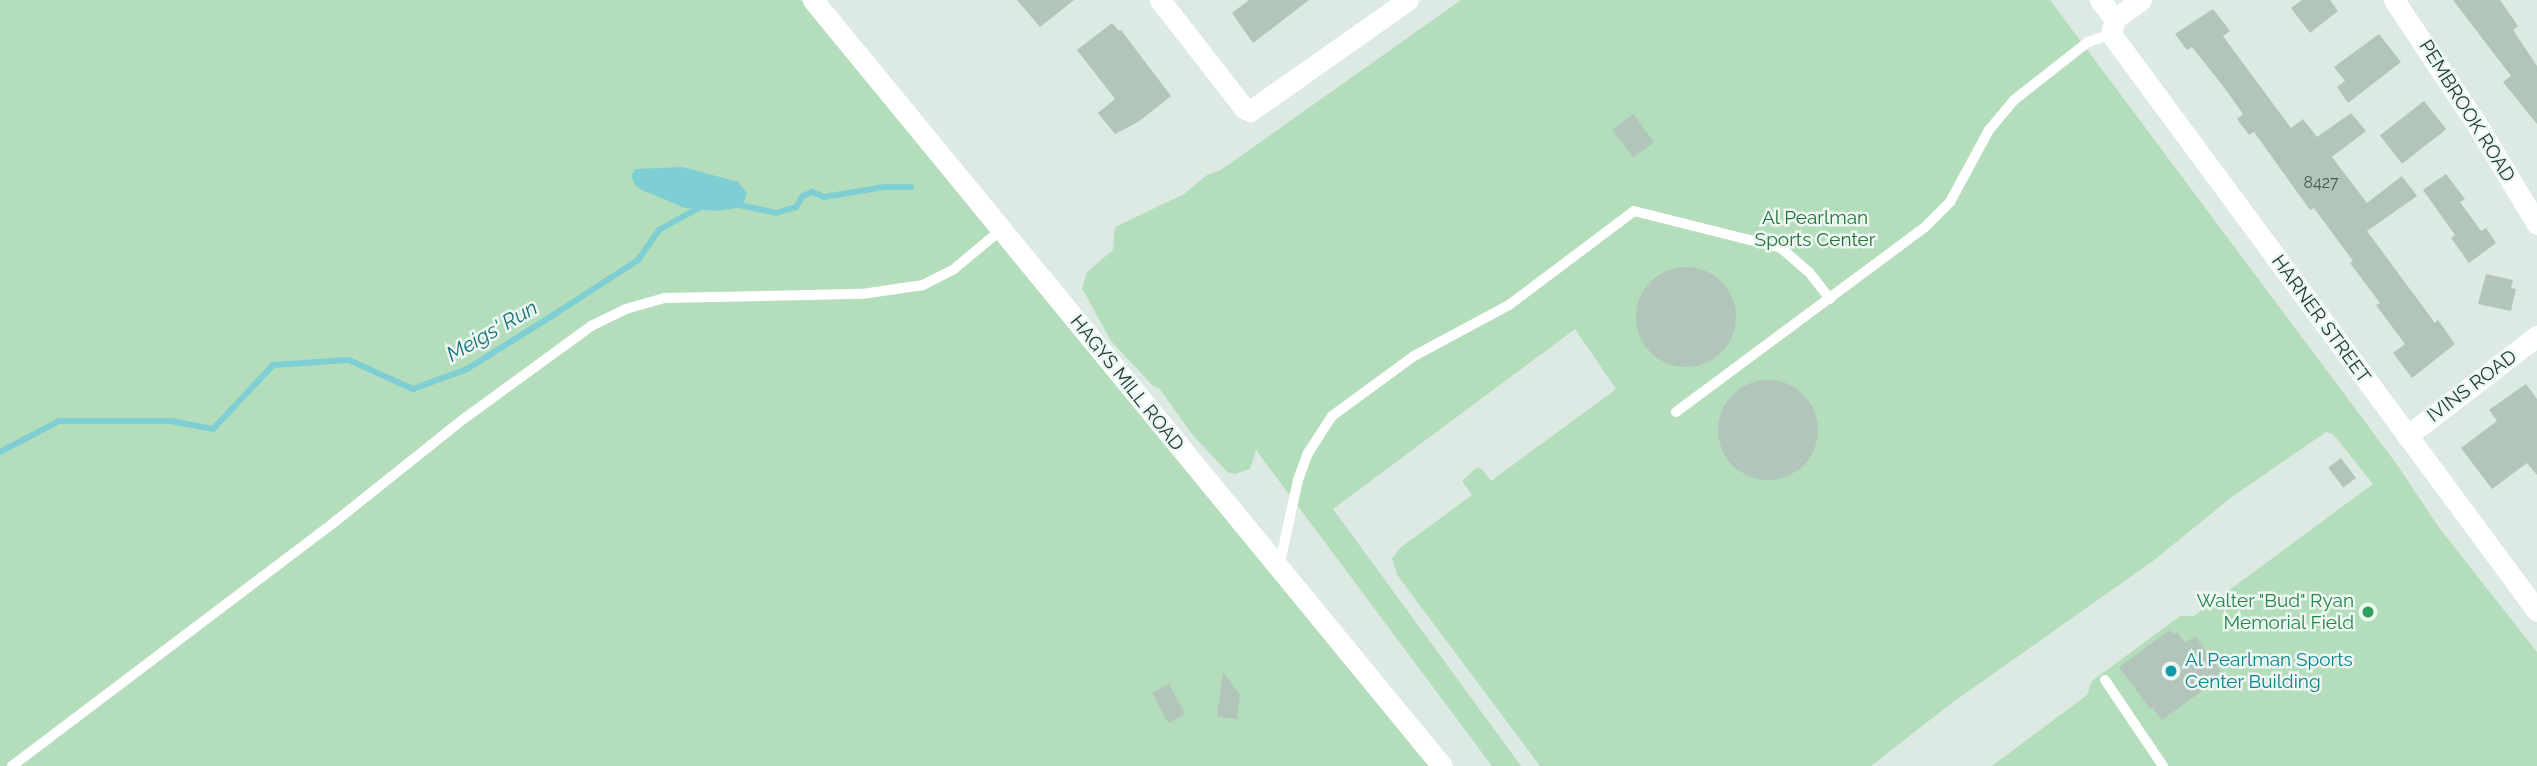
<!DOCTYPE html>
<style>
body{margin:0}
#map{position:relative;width:2537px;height:766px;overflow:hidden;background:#dceae3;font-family:Raleway,sans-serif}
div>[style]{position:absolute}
.green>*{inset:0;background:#b3ddbb}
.water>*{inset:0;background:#7fced4}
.stream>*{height:6px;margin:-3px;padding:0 3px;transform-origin:3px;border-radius:3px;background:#7fced4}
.building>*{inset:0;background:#b1c5bb;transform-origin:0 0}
.round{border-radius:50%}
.lane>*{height:10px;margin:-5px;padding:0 5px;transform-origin:5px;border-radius:5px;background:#fff}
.street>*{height:21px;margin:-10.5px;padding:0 10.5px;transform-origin:10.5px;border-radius:10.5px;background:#fff}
.dots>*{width:19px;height:19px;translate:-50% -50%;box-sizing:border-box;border:4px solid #edf7f1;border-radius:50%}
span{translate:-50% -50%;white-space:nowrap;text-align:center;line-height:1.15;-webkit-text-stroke:5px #edf7f1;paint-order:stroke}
.number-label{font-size:16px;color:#425d53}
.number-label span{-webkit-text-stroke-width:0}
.street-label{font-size:19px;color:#1d3a30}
.park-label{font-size:19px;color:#25733c}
.leisure-label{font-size:19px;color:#27864d}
.right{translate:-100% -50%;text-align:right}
.culture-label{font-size:19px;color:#0d838f}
.left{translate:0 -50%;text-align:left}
.water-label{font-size:21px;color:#147179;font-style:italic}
</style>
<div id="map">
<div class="green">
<div style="clip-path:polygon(0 0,801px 0,1430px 766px,0 766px)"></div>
<div style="clip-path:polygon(1461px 0,2050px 0,2398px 466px,2440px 529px,2537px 652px,2537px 766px,1992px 766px,2087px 695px,2092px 681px,2180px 616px,2194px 616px,2373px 484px,2333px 434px,2326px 432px,2233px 496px,2153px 561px,1953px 702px,1871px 766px,1540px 766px,1398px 576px,1392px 559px,1400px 548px,1472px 495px,1462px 481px,1475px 469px,1481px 468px,1491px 481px,1616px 389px,1575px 329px,1333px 509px,1521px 766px,1492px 766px,1256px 450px,1250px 469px,1235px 474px,1227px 472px,1191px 433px,1160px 389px,1153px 386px,1111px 341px,1082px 288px,1087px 272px,1113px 250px,1115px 227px,1184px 194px,1207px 175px,1221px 170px)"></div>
</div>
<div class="water">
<div style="clip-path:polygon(683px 167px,738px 182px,747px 193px,744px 202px,738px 208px,715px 211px,685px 208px,642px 190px,635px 185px,631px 176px,635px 169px)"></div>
</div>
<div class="stream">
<div style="left:735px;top:204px;width:42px;rotate:12.4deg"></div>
<div style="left:776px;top:213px;width:21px;rotate:-17deg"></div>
<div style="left:796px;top:207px;width:13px;rotate:-58deg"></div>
<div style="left:803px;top:196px;width:10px;rotate:-24deg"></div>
<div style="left:812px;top:192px;width:13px;rotate:23deg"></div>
<div style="left:824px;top:197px;width:61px;rotate:-9.5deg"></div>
<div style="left:884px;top:187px;width:27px"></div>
<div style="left:0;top:452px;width:67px;rotate:-27.7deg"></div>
<div style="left:59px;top:421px;width:112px"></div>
<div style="left:171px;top:421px;width:43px;rotate:10.8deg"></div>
<div style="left:213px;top:429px;width:88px;rotate:-46.8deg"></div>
<div style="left:273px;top:365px;width:76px;rotate:-3.8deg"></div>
<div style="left:349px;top:360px;width:70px;rotate:24.4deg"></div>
<div style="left:413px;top:389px;width:58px;rotate:-20.3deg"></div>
<div style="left:467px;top:369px;width:104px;rotate:-32deg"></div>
<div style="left:555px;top:314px;width:99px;rotate:-33deg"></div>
<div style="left:638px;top:260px;width:37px;rotate:-55deg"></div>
<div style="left:659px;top:230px;width:49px;rotate:-29.2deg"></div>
</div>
<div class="building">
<div style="clip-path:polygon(1017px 0,1074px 0,1040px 27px)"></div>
<div style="clip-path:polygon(1249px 0,1309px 0,1253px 43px,1232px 13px)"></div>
<div style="clip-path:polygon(2302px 0,2330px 0,2338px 11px,2310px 33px,2291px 8px)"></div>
<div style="clip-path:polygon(2453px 0,2500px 0,2518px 26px,2513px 30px,2537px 66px,2537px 124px,2503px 82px,2511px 76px)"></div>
<div style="clip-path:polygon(2213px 9px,2230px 31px,2223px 36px,2291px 128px,2303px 119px,2317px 137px,2351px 113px,2366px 131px,2332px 157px,2367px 203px,2402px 176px,2417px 196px,2367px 231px,2435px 323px,2438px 320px,2455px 344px,2412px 378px,2393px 353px,2405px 344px,2376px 305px,2380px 303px,2350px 263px,2353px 261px,2314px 208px,2310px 210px,2254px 132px,2249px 135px,2237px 119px,2243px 114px,2223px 86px,2192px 47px,2187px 50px,2175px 34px)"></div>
<div style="clip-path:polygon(1112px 23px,1119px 31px,1121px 30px,1171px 96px,1138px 122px,1115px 134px,1098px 113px,1115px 99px,1077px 50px)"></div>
<div style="clip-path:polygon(2379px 34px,2401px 62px,2348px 103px,2337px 87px,2345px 81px,2334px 67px)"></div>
<div style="left:2424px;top:101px;width:36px;height:56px;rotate:52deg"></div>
<div style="left:1633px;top:114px;width:35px;height:26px;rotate:53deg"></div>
<div style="clip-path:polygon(2446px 174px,2465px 199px,2460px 202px,2481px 231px,2486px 228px,2496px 243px,2469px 263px,2451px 238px,2455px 235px,2423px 190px)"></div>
<div class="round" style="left:1636px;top:267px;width:100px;height:100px"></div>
<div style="clip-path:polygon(2486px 274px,2513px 280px,2511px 288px,2516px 289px,2511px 311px,2478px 304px)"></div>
<div class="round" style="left:1718px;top:380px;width:100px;height:100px"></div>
<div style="clip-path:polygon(2526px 384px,2537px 399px,2537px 475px,2527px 463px,2492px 489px,2461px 448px,2497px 421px,2489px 410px)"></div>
<div style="left:2341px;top:458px;width:25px;height:16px;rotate:53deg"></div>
<div style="clip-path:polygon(2170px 630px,2173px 634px,2177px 632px,2185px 643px,2195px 636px,2224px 675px,2162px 720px,2152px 707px,2150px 709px,2119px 667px)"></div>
<div style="clip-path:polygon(1223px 672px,1240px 695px,1237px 719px,1217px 717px)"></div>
<div style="left:1169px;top:684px;width:34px;height:19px;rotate:62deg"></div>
</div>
<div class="lane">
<div style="left:1676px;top:412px;width:309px;rotate:-36.6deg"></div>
<div style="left:1924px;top:228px;width:37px;rotate:-45deg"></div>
<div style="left:1950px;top:202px;width:82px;rotate:-61.6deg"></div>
<div style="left:1989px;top:130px;width:39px;rotate:-50deg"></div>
<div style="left:2014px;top:100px;width:94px;rotate:-38.1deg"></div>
<div style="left:2088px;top:42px;width:24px;rotate:-19deg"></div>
<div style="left:1279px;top:567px;width:89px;rotate:-77.7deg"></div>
<div style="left:1298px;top:480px;width:29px;rotate:-70deg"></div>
<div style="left:1308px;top:453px;width:44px;rotate:-57deg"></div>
<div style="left:1332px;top:416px;width:102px;rotate:-36.2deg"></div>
<div style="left:1414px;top:356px;width:108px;rotate:-28.2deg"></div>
<div style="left:1509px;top:305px;width:156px;rotate:-36.9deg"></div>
<div style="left:1634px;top:211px;width:152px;rotate:14.1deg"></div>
<div style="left:1781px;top:248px;width:37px;rotate:41deg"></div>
<div style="left:1809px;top:272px;width:34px;rotate:52deg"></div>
<div style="left:2105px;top:680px;width:104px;rotate:56deg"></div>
<div style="left:12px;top:766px;width:401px;rotate:-37.1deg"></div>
<div style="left:332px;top:524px;width:170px;rotate:-38.6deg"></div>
<div style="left:465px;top:418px;width:156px;rotate:-36.1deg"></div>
<div style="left:591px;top:326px;width:39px;rotate:-26deg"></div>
<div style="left:626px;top:309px;width:40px;rotate:-16deg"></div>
<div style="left:664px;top:298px;width:198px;rotate:-1.2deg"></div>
<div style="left:862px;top:294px;width:62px;rotate:-8.4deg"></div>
<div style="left:923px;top:285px;width:35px;rotate:-27deg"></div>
<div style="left:954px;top:269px;width:62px;rotate:-39.8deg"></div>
</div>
<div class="street">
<div style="left:813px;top:0;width:991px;rotate:50.61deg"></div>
<div style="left:1160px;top:0;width:137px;rotate:52.1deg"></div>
<div style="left:1244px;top:108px;width:7px;rotate:27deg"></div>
<div style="left:1250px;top:111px;width:193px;rotate:-35.1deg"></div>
<div style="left:2100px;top:0;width:24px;rotate:52deg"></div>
<div style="left:2141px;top:0;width:32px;rotate:144deg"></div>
<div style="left:2115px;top:19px;width:16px;rotate:105deg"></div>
<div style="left:2111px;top:34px;width:717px;rotate:53.56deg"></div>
<div style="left:2394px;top:0;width:148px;rotate:56.3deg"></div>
<div style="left:2476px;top:123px;width:118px;rotate:58.9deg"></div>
<div style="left:2407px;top:436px;width:164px;rotate:-37.6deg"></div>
</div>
<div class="dots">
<div style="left:2368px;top:612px;background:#2e9e5b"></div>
<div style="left:2171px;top:671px;background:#0f9aa8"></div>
</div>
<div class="number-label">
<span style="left:2321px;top:183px">8427</span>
</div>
<div class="street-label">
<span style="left:2467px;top:111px;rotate:58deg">PEMBROOK ROAD</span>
<span style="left:2321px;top:319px;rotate:54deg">HARNER STREET</span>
<span style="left:1127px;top:383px;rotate:51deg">HAGYS MILL ROAD</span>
<span style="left:2472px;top:386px;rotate:-37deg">IVINS ROAD</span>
</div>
<div class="park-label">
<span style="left:1815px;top:229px">Al Pearlman<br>Sports Center</span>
</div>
<div class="leisure-label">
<span class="right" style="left:2354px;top:612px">Walter "Bud" Ryan<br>Memorial Field</span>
</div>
<div class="culture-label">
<span class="left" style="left:2185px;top:671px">Al Pearlman Sports<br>Center Building</span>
</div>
<div class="water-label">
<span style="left:492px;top:331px;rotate:-30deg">Meigs' Run</span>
</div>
</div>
